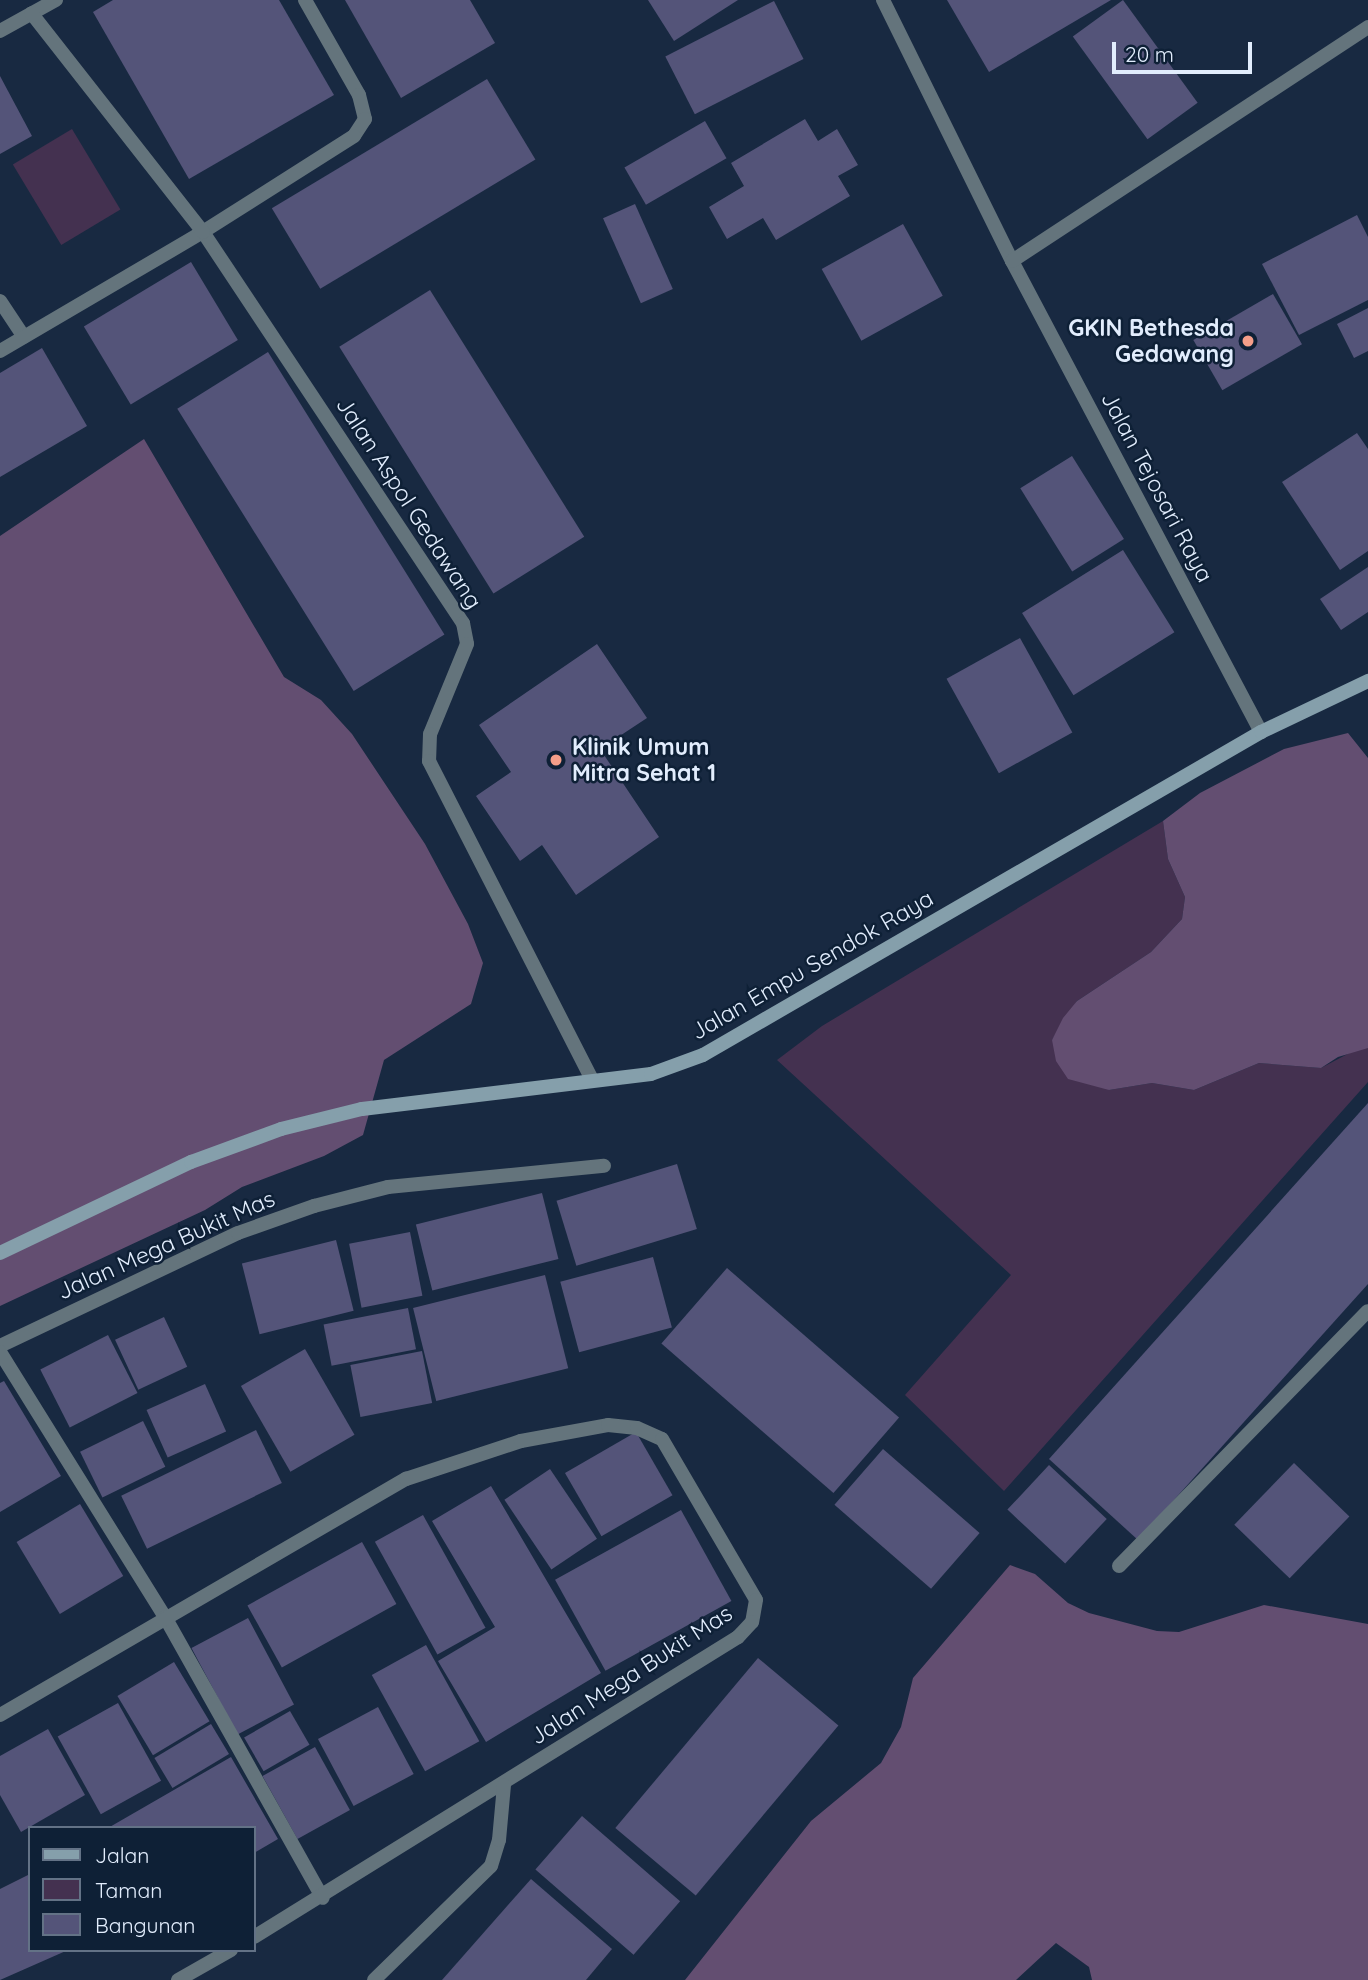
<!DOCTYPE html>
<style>
body{margin:0}
#map{position:relative;width:1368px;height:1980px;overflow:hidden;background:#182941;font-family:Quicksand,sans-serif}
div>[style]{position:absolute}
.green>*{inset:0;background:#443150;transform-origin:0 0}
.forest>*{inset:0;background:#634e71}
.building>*{inset:0;background:#545479;transform-origin:0 0}
.street>*{height:14px;margin:-7px;padding:0 7px;transform-origin:7px;border-radius:7px;background:#64747c}
.secondary>*{height:14px;margin:-7px;padding:0 7px;transform-origin:7px;border-radius:7px;background:#859fab}
.dots>*{width:19px;height:19px;translate:-50% -50%;box-sizing:border-box;border:4px solid #0e2036;border-radius:50%}
span{translate:-50% -50%;white-space:nowrap;text-align:center;line-height:1.15;-webkit-text-stroke:5px #0e2036;paint-order:stroke}
.poi-label{font-size:23px;color:#e2edfd;font-weight:700}
.right{translate:-100% -50%;text-align:right}
.left{translate:0 -50%;text-align:left}
.street-label{font-size:23px;color:#e2edfd}
.legend{position:absolute;left:28px;top:1826px;width:228px;height:126px;box-sizing:border-box;background:#0e2036;border:2px solid #637286;margin:0;padding:9px 12px;list-style:none;font-size:21px;color:#e2edfd}
.legend li{display:flex;align-items:center;gap:14px;height:35px}
.legend b{width:35px;border:2px solid #637286}
.scale{position:absolute;left:1112px;top:42px;width:140px;height:32px;box-sizing:border-box;border:4px solid #e2edfd;border-top:0;padding-left:9px;font-size:21px;line-height:24px;white-space:nowrap;color:#e2edfd;-webkit-text-stroke:5px #0e2036;paint-order:stroke}
</style>
<div id="map">
<div class="green">
<div style="left:72px;top:129px;width:94px;height:69px;rotate:59deg"></div>
<div style="clip-path:polygon(1163px 821px,1168px 859px,1185px 897px,1182px 919px,1151px 952px,1077px 1001px,1052px 1040px,1109px 1090px,1152px 1083px,1194px 1090px,1259px 1063px,1321px 1068px,1359px 1048px,1368px 1048px,1368px 1082px,1004px 1491px,905px 1395px,1011px 1275px,777px 1060px,822px 1026px)"></div>
</div>
<div class="forest">
<div style="clip-path:polygon(144px 439px,284px 677px,321px 700px,352px 734px,425px 844px,468px 924px,483px 963px,471px 1004px,384px 1060px,363px 1135px,324px 1156px,242px 1187px,205px 1210px,0 1306px,0 536px)"></div>
<div style="clip-path:polygon(1348px 733px,1368px 758px,1368px 1048px,1338px 1057px,1321px 1068px,1259px 1063px,1194px 1090px,1152px 1083px,1109px 1090px,1068px 1079px,1056px 1061px,1052px 1040px,1063px 1018px,1077px 1001px,1151px 952px,1182px 919px,1185px 897px,1168px 859px,1163px 821px,1200px 793px,1284px 749px)"></div>
<div style="clip-path:polygon(1010px 1565px,1035px 1574px,1068px 1603px,1089px 1613px,1157px 1631px,1179px 1632px,1264px 1605px,1368px 1624px,1368px 1980px,1092px 1980px,1089px 1967px,1056px 1943px,1016px 1980px,685px 1980px,811px 1821px,881px 1763px,901px 1727px,913px 1678px)"></div>
</div>
<div class="building">
<div style="clip-path:polygon(113px 0,279px 0,334px 95px,189px 179px,93px 12px)"></div>
<div style="clip-path:polygon(345px 0,470px 0,495px 43px,401px 98px)"></div>
<div style="clip-path:polygon(648px 0,738px 0,674px 41px)"></div>
<div style="clip-path:polygon(947px 0,1111px 0,989px 72px)"></div>
<div style="left:1123px;top:0;width:127px;height:62px;rotate:54deg"></div>
<div style="left:774px;top:1px;width:65px;height:122px;rotate:63deg"></div>
<div style="clip-path:polygon(0 76px,32px 136px,0 154px)"></div>
<div style="left:487px;top:79px;width:94px;height:251px;rotate:59deg"></div>
<div style="clip-path:polygon(805px 119px,818px 141px,837px 129px,858px 165px,838px 176px,850px 196px,776px 240px,763px 218px,727px 239px,709px 207px,744px 186px,731px 163px)"></div>
<div style="left:705px;top:121px;width:43px;height:93px;rotate:60deg"></div>
<div style="left:635px;top:204px;width:93px;height:35px;rotate:66deg"></div>
<div style="clip-path:polygon(1357px 215px,1368px 237px,1368px 300px,1299px 335px,1262px 264px)"></div>
<div style="left:903px;top:224px;width:82px;height:93px;rotate:61deg"></div>
<div style="left:191px;top:262px;width:91px;height:125px;rotate:59deg"></div>
<div style="left:430px;top:290px;width:291px;height:107px;rotate:58deg"></div>
<div style="left:1273px;top:294px;width:58px;height:92px;rotate:60deg"></div>
<div style="clip-path:polygon(1368px 308px,1368px 351px,1354px 358px,1337px 324px)"></div>
<div style="clip-path:polygon(42px 348px,87px 426px,0 477px,0 373px)"></div>
<div style="left:268px;top:352px;width:333px;height:107px;rotate:58deg"></div>
<div style="clip-path:polygon(1357px 433px,1368px 449px,1368px 551px,1340px 570px,1282px 482px)"></div>
<div style="left:1072px;top:456px;width:98px;height:61px;rotate:58deg"></div>
<div style="left:1123px;top:550px;width:97px;height:119px;rotate:58deg"></div>
<div style="clip-path:polygon(1368px 567px,1368px 612px,1341px 630px,1320px 599px)"></div>
<div style="left:1020px;top:638px;width:108px;height:84px;rotate:61deg"></div>
<div style="clip-path:polygon(597px 644px,647px 718px,600px 749px,659px 837px,576px 895px,542px 845px,520px 861px,476px 796px,511px 772px,479px 725px)"></div>
<div style="clip-path:polygon(1368px 1103px,1368px 1284px,1138px 1540px,1049px 1459px)"></div>
<div style="left:677px;top:1164px;width:68px;height:126px;rotate:73deg"></div>
<div style="left:542px;top:1193px;width:68px;height:130px;rotate:76deg"></div>
<div style="left:410px;top:1232px;width:65px;height:62px;rotate:79deg"></div>
<div style="left:336px;top:1240px;width:73px;height:97px;rotate:76deg"></div>
<div style="left:653px;top:1257px;width:73px;height:96px;rotate:75deg"></div>
<div style="left:727px;top:1268px;width:228px;height:100px;rotate:41deg"></div>
<div style="left:545px;top:1275px;width:96px;height:136px;rotate:76deg"></div>
<div style="left:408px;top:1308px;width:42px;height:86px;rotate:79deg"></div>
<div style="left:164px;top:1317px;width:55px;height:54px;rotate:65deg"></div>
<div style="left:108px;top:1335px;width:65px;height:76px;rotate:63deg"></div>
<div style="left:305px;top:1349px;width:99px;height:74px;rotate:60deg"></div>
<div style="left:422px;top:1351px;width:53px;height:73px;rotate:79deg"></div>
<div style="clip-path:polygon(4px 1381px,61px 1476px,0 1512px,0 1383px)"></div>
<div style="left:205px;top:1384px;width:52px;height:64px;rotate:66deg"></div>
<div style="left:143px;top:1421px;width:51px;height:70px;rotate:64deg"></div>
<div style="left:256px;top:1430px;width:59px;height:150px;rotate:64deg"></div>
<div style="left:636px;top:1432px;width:73px;height:82px;rotate:60deg"></div>
<div style="left:883px;top:1449px;width:128px;height:74px;rotate:41deg"></div>
<div style="left:1294px;top:1463px;width:77px;height:86px;rotate:44deg"></div>
<div style="left:1049px;top:1465px;width:79px;height:61px;rotate:43deg"></div>
<div style="left:550px;top:1469px;width:84px;height:55px;rotate:56deg"></div>
<div style="clip-path:polygon(491px 1486px,601px 1673px,486px 1742px,438px 1661px,495px 1627px,432px 1521px)"></div>
<div style="left:80px;top:1504px;width:84px;height:74px;rotate:59deg"></div>
<div style="left:681px;top:1510px;width:104px;height:144px;rotate:61deg"></div>
<div style="left:423px;top:1515px;width:129px;height:55px;rotate:61deg"></div>
<div style="left:362px;top:1542px;width:71px;height:131px;rotate:61deg"></div>
<div style="left:248px;top:1618px;width:98px;height:64px;rotate:62deg"></div>
<div style="left:426px;top:1645px;width:110px;height:62px;rotate:61deg"></div>
<div style="left:758px;top:1658px;width:105px;height:222px;rotate:40deg"></div>
<div style="left:174px;top:1662px;width:69px;height:66px;rotate:59deg"></div>
<div style="left:118px;top:1703px;width:89px;height:69px;rotate:61deg"></div>
<div style="left:378px;top:1707px;width:76px;height:68px;rotate:62deg"></div>
<div style="left:290px;top:1711px;width:39px;height:53px;rotate:60deg"></div>
<div style="left:211px;top:1724px;width:35px;height:66px;rotate:59deg"></div>
<div style="clip-path:polygon(48px 1729px,85px 1795px,21px 1832px,0 1795px,0 1756px)"></div>
<div style="left:315px;top:1747px;width:72px;height:60px;rotate:61deg"></div>
<div style="clip-path:polygon(231px 1757px,278px 1839px,254px 1853px,254px 1828px,108px 1828px)"></div>
<div style="left:582px;top:1816px;width:130px;height:71px;rotate:41deg"></div>
<div style="clip-path:polygon(30px 1874px,30px 1950px,68px 1950px,0 1980px,0 1889px)"></div>
<div style="clip-path:polygon(531px 1879px,612px 1949px,586px 1980px,442px 1980px)"></div>
</div>
<div class="street">
<div style="left:305px;top:0;width:109px;rotate:60.4deg"></div>
<div style="left:359px;top:95px;width:25px;rotate:76deg"></div>
<div style="left:365px;top:119px;width:20px;rotate:123deg"></div>
<div style="left:354px;top:136px;width:179px;rotate:147.6deg"></div>
<div style="left:203px;top:232px;width:470px;rotate:56.4deg"></div>
<div style="left:463px;top:623px;width:21px;rotate:79deg"></div>
<div style="left:467px;top:644px;width:97px;rotate:112.3deg"></div>
<div style="left:430px;top:734px;width:27px;rotate:92deg"></div>
<div style="left:429px;top:761px;width:358px;rotate:62.9deg"></div>
<div style="left:883px;top:0;width:291px;rotate:63.7deg"></div>
<div style="left:1012px;top:261px;width:533px;rotate:62.14deg"></div>
<div style="left:0;top:31px;width:64px;rotate:-29deg"></div>
<div style="left:1012px;top:261px;width:426px;rotate:-33.3deg"></div>
<div style="left:0;top:301px;width:43px;rotate:56.3deg"></div>
<div style="left:0;top:351px;width:235px;rotate:-30.4deg"></div>
<div style="left:203px;top:232px;width:278px;rotate:-128.1deg"></div>
<div style="left:0;top:1346px;width:263px;rotate:-25.4deg"></div>
<div style="left:238px;top:1233px;width:81px;rotate:-19.6deg"></div>
<div style="left:314px;top:1206px;width:76px;rotate:-14.4deg"></div>
<div style="left:388px;top:1187px;width:217px;rotate:-5.6deg"></div>
<div style="left:0;top:1352px;width:312px;rotate:58.1deg"></div>
<div style="left:165px;top:1617px;width:322px;rotate:60.7deg"></div>
<div style="left:1119px;top:1566px;width:356px;rotate:-45.7deg"></div>
<div style="left:0;top:1715px;width:470px;rotate:-30.2deg"></div>
<div style="left:406px;top:1479px;width:121px;rotate:-18.3deg"></div>
<div style="left:521px;top:1441px;width:88px;rotate:-10.4deg"></div>
<div style="left:608px;top:1425px;width:29px;rotate:6deg"></div>
<div style="left:637px;top:1428px;width:27px;rotate:24deg"></div>
<div style="left:662px;top:1439px;width:186px;rotate:59.7deg"></div>
<div style="left:756px;top:1600px;width:22px;rotate:100deg"></div>
<div style="left:752px;top:1622px;width:21px;rotate:133deg"></div>
<div style="left:738px;top:1637px;width:569px;rotate:148.21deg"></div>
<div style="left:178px;top:1980px;width:61px;rotate:-29.5deg"></div>
<div style="left:374px;top:1980px;width:163px;rotate:-44.3deg"></div>
<div style="left:491px;top:1866px;width:27px;rotate:-73deg"></div>
<div style="left:499px;top:1840px;width:55px;rotate:-84.8deg"></div>
</div>
<div class="secondary">
<div style="left:0;top:1253px;width:212px;rotate:-25.5deg"></div>
<div style="left:191px;top:1162px;width:96px;rotate:-20.1deg"></div>
<div style="left:281px;top:1129px;width:83px;rotate:-13.9deg"></div>
<div style="left:362px;top:1109px;width:291px;rotate:-6.9deg"></div>
<div style="left:651px;top:1074px;width:55px;rotate:-20.1deg"></div>
<div style="left:703px;top:1055px;width:645px;rotate:-30.06deg"></div>
<div style="left:1261px;top:732px;width:119px;rotate:-25.5deg"></div>
</div>
<div class="dots">
<div style="left:1248px;top:341px;background:#f49e89"></div>
<div style="left:556px;top:760px;background:#f49e89"></div>
</div>
<div class="poi-label">
<span class="right" style="left:1234px;top:341px">GKIN Bethesda<br>Gedawang</span>
<span class="left" style="left:572px;top:760px">Klinik Umum<br>Mitra Sehat 1</span>
</div>
<div class="street-label">
<span style="left:1157px;top:487px;rotate:62deg">Jalan Tejosari Raya</span>
<span style="left:409px;top:503px;rotate:57deg">Jalan Aspol Gedawang</span>
<span style="left:812px;top:965px;rotate:-30deg">Jalan Empu Sendok Raya</span>
<span style="left:166px;top:1245px;rotate:-24deg">Jalan Mega Bukit Mas</span>
<span style="left:631px;top:1675px;rotate:-33deg">Jalan Mega Bukit Mas</span>
</div>
<ul class="legend">
<li><b style="height:9px;background:#859fab"></b>Jalan</li>
<li><b style="height:19px;background:#443150"></b>Taman</li>
<li><b style="height:19px;background:#545479"></b>Bangunan</li>
</ul>
<div class="scale">20 m</div>
</div>
